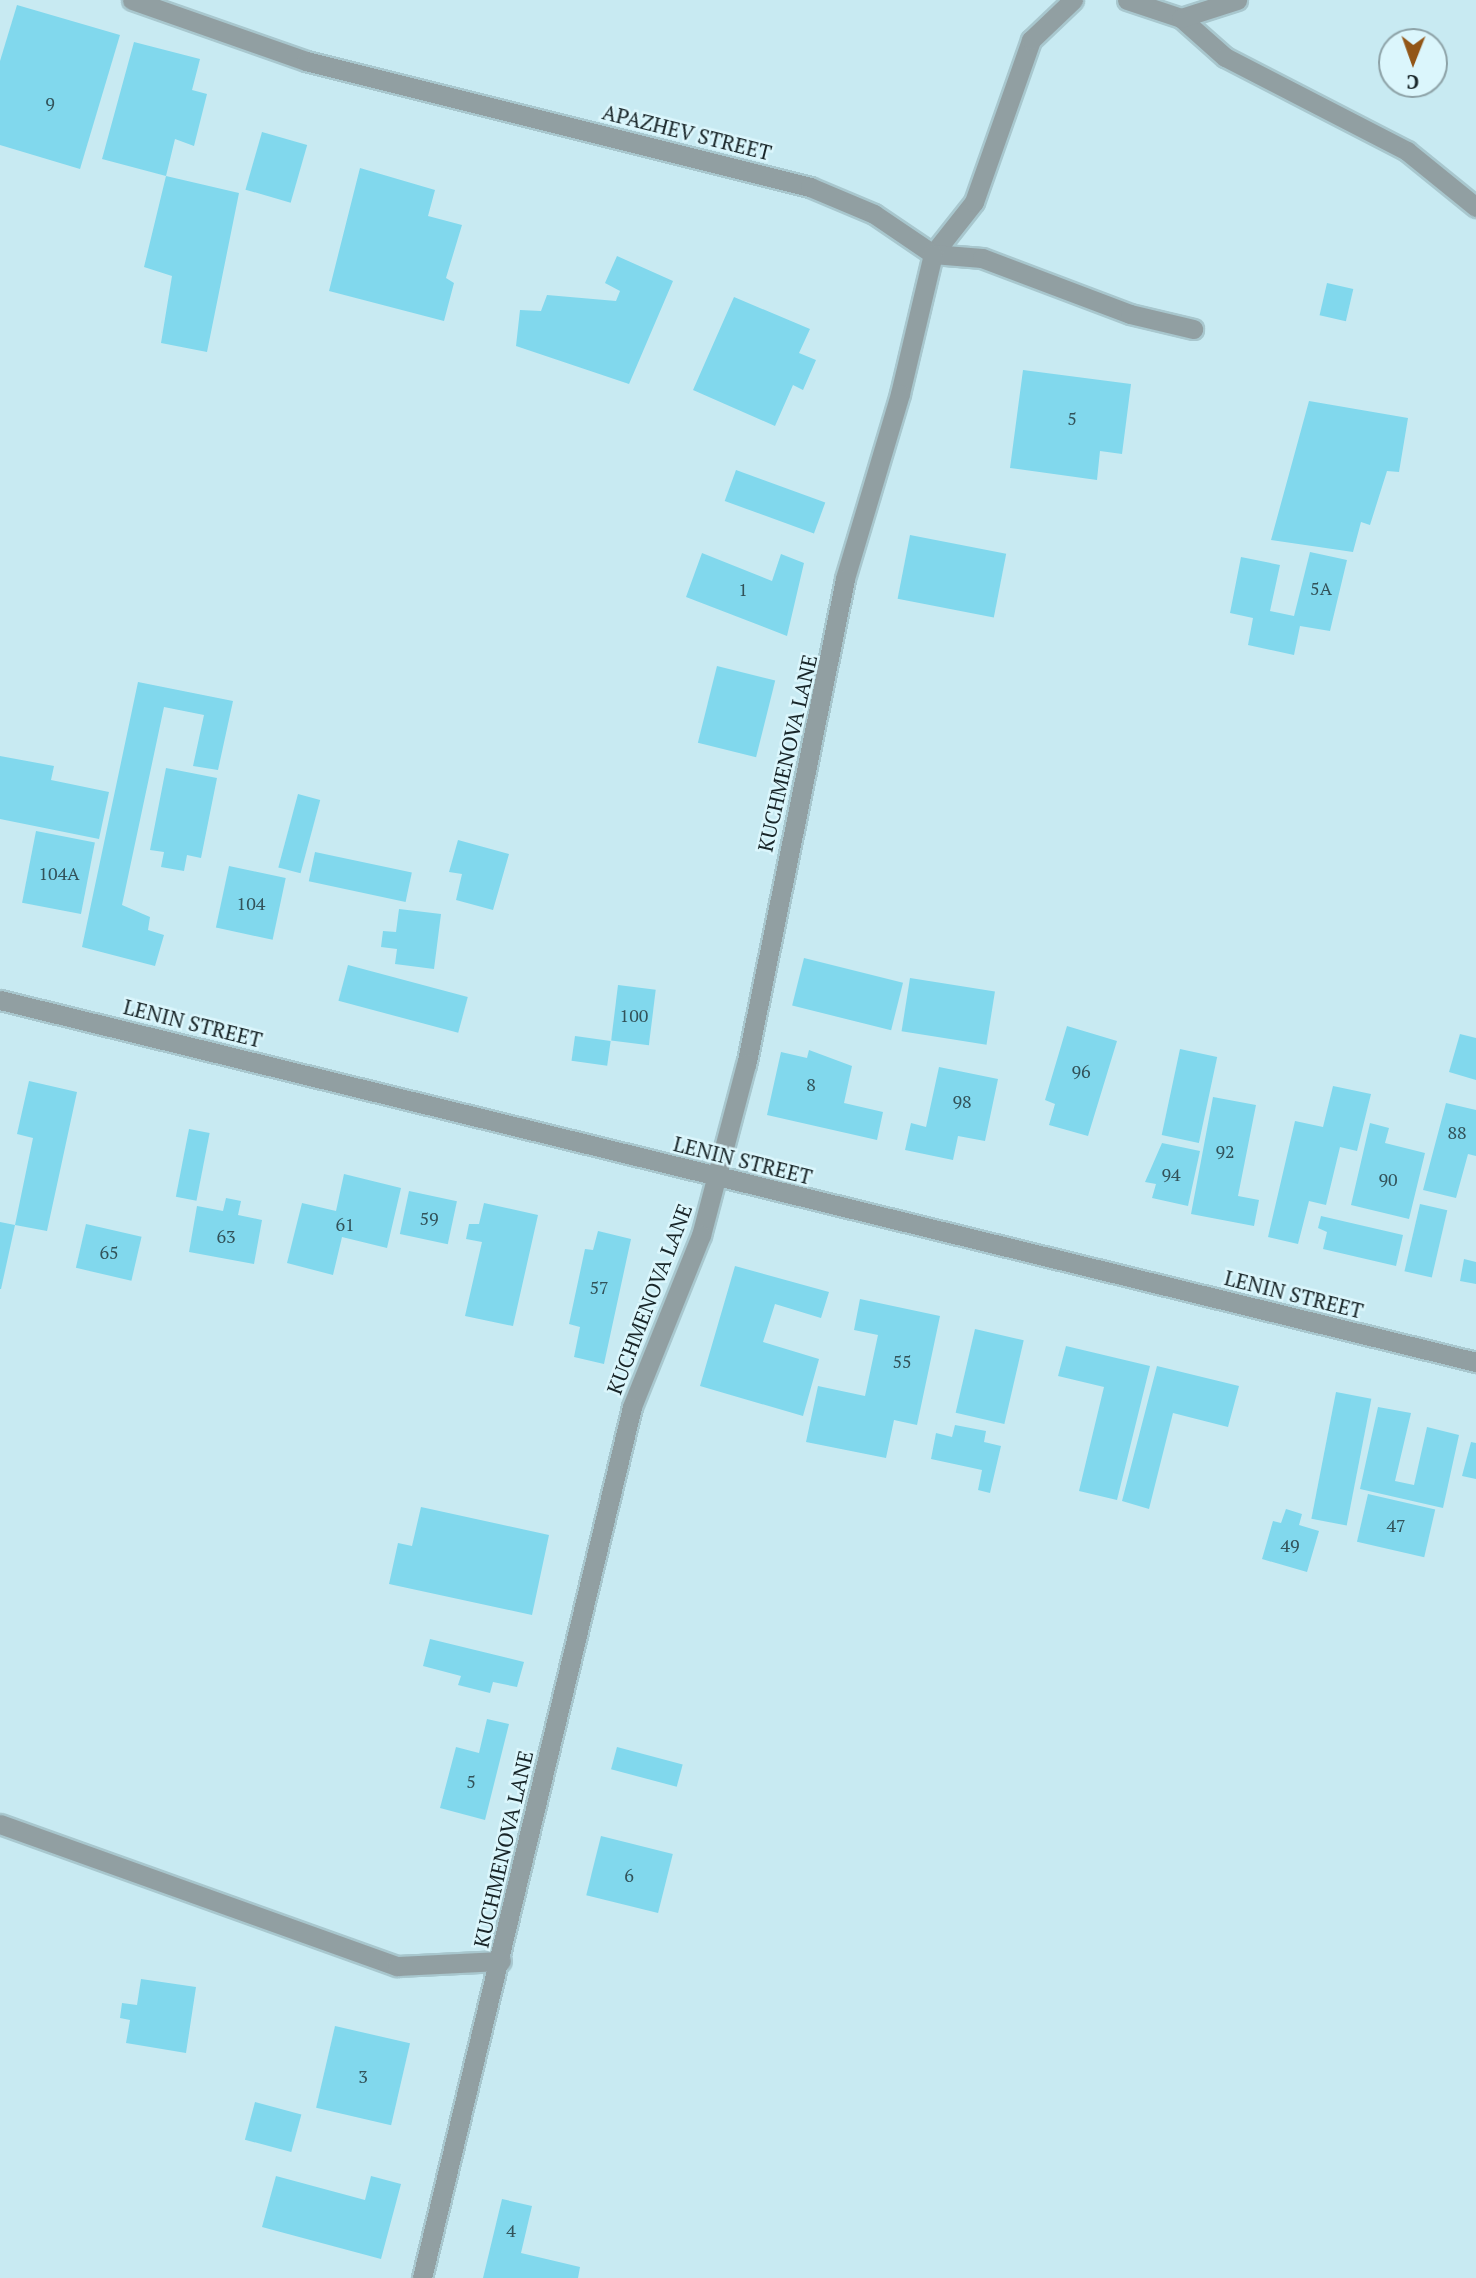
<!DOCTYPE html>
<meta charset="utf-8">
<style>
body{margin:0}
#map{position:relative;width:1476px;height:2278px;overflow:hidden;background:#c8eaf2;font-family:"PT Serif",serif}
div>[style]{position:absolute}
.building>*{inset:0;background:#81d8ed;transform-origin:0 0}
.roads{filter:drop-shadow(2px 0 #a8c7ce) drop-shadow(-2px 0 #a8c7ce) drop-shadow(0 2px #a8c7ce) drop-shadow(0 -2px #a8c7ce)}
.service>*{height:19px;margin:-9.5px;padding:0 9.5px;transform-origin:9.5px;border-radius:9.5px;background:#919fa2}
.minor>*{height:19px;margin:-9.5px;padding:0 9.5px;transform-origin:9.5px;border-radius:9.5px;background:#919fa2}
.tertiary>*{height:19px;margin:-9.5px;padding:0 9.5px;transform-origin:9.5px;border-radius:9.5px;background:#919fa2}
span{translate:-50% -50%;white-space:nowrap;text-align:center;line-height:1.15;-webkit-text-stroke:5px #dbf6fc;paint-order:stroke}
.number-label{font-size:18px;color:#325259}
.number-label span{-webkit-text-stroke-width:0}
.street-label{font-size:21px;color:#182528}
.north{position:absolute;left:1378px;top:28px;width:70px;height:70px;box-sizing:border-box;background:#dbf6fc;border:2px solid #8da2a7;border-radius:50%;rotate:181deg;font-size:19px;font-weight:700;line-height:28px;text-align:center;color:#182528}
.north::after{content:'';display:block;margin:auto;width:24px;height:32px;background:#925617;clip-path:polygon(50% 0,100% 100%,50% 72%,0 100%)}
</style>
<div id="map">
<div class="building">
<div style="clip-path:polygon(17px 5px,120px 35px,80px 169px,0 145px,0 61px)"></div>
<div style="clip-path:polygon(134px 42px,200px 59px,192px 90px,207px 94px,194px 146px,175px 139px,166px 176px,102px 159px)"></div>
<div style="left:262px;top:132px;width:47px;height:60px;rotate:16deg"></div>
<div style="clip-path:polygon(360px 168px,435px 190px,428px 216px,462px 225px,446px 278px,454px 283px,444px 321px,329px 291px)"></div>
<div style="clip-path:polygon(166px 176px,239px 193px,207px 352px,161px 343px,172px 276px,144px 267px)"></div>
<div style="clip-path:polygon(617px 256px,673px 281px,629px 384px,516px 346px,520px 310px,541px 311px,547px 295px,616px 301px,620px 291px,605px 283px)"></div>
<div style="left:1327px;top:283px;width:27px;height:33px;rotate:13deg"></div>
<div style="clip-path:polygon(734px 297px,810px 329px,799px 353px,816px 360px,803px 390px,793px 385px,775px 426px,693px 390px)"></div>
<div style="clip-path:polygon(1023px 370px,1131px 384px,1122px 454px,1100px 451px,1097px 480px,1010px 468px)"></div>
<div style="clip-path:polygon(1309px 401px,1408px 418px,1399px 472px,1387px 471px,1370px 525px,1361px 522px,1353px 552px,1271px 540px)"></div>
<div style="left:736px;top:470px;width:95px;height:33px;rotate:20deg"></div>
<div style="left:910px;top:535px;width:98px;height:65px;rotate:11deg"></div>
<div style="clip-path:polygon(1310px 552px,1347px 560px,1330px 631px,1300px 626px,1294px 655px,1248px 645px,1253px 618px,1230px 613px,1241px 557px,1280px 565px,1270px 611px,1294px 616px)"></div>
<div style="clip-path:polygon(702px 553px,772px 581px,781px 554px,804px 563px,787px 636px,686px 597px)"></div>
<div style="left:717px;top:666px;width:60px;height:79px;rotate:14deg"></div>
<div style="clip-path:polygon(138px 682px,233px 701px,218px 770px,193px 766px,204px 715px,164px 707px,122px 905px,150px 917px,148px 930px,164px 935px,155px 966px,82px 947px)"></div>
<div style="clip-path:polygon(0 756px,54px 766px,51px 780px,109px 792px,99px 839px,0 819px)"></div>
<div style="clip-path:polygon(166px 768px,217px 778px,201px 858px,187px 855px,184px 871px,161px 867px,164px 852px,150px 850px)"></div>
<div style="left:298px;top:794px;width:23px;height:76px;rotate:15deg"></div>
<div style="left:36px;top:831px;width:60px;height:73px;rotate:11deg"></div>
<div style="clip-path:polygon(458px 840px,509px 854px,493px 910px,456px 900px,462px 874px,449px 872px)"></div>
<div style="left:315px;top:852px;width:99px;height:30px;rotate:12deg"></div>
<div style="left:229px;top:866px;width:58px;height:63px;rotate:12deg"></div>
<div style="clip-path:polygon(399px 909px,441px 914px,434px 969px,395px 964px,397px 949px,381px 947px,383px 931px,396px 932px)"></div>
<div style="left:804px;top:958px;width:102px;height:49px;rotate:14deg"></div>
<div style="left:348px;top:965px;width:124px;height:37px;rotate:15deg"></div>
<div style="left:910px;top:978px;width:86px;height:54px;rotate:9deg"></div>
<div style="left:618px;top:985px;width:38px;height:56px;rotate:7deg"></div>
<div style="clip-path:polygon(1067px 1026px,1117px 1041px,1088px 1136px,1049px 1125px,1055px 1104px,1045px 1100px)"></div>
<div style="clip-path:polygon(1460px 1034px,1476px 1038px,1476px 1080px,1449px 1072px)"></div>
<div style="left:575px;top:1036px;width:36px;height:25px;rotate:8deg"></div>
<div style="left:1180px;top:1049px;width:38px;height:88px;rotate:12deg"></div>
<div style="clip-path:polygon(809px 1050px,852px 1066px,844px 1103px,883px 1112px,877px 1140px,767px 1115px,781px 1052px,807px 1058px)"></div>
<div style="clip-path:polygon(939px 1067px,998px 1079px,985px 1141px,958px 1136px,953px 1160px,905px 1150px,911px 1123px,926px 1127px)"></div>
<div style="clip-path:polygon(29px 1081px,77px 1092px,47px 1231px,15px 1225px,33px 1138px,17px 1134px)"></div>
<div style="clip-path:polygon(1333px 1086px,1371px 1094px,1357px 1151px,1340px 1147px,1326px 1205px,1309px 1201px,1298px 1244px,1268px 1237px,1295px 1121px,1323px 1127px)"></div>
<div style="clip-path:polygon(1213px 1097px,1256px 1105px,1238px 1196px,1259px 1200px,1254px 1226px,1191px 1214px)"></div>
<div style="clip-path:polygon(1446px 1103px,1476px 1110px,1476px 1156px,1468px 1154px,1456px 1198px,1423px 1190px)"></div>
<div style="clip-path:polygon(1370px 1123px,1389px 1128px,1385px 1143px,1425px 1153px,1409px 1219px,1351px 1205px)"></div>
<div style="left:189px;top:1129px;width:21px;height:69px;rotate:11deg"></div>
<div style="clip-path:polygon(1162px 1143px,1200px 1151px,1188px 1206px,1152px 1198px,1156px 1184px,1145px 1182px)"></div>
<div style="clip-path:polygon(344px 1174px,401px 1188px,387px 1248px,342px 1237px,333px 1275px,287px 1263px,302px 1203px,336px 1211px)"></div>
<div style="left:409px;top:1191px;width:49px;height:44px;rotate:12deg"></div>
<div style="clip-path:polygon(226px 1198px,241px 1201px,238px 1215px,262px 1220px,254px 1264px,189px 1252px,197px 1206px,223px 1211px)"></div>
<div style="clip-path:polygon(484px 1203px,538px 1215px,513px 1326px,465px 1316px,482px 1242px,466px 1239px,469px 1224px,479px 1224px)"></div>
<div style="left:1420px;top:1204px;width:28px;height:69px;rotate:13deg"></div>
<div style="clip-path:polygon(1321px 1216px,1403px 1235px,1396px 1266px,1323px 1249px,1327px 1232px,1318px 1228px)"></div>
<div style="clip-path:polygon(0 1222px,15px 1225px,1px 1289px,0 1289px)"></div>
<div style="left:86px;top:1224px;width:57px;height:45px;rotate:13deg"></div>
<div style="clip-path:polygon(598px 1231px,631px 1239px,604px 1364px,574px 1357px,580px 1327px,569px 1324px,585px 1249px,593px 1250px)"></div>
<div style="clip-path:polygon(1464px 1259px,1476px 1262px,1476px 1284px,1460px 1281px)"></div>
<div style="clip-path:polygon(735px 1266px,829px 1292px,821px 1318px,775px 1304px,763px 1342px,819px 1359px,803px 1416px,700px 1386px)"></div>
<div style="clip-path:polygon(860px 1299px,940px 1316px,917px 1425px,894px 1420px,886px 1458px,806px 1442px,818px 1386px,865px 1396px,878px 1335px,854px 1330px)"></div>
<div style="left:975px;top:1329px;width:50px;height:86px;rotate:13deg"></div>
<div style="clip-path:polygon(1066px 1346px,1150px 1366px,1117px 1500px,1079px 1491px,1104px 1387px,1058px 1376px)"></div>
<div style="clip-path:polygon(1157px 1366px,1239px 1386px,1228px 1427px,1173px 1413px,1149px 1509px,1122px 1501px)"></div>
<div style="left:1336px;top:1392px;width:36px;height:129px;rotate:11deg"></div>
<div style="clip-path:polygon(1378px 1407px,1411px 1413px,1395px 1481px,1414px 1485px,1427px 1427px,1459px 1435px,1443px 1508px,1360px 1489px)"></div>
<div style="clip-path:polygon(955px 1425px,986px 1431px,984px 1442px,1001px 1446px,990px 1493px,978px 1490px,982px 1470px,931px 1459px,936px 1433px,952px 1437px)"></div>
<div style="clip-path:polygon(1471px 1442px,1476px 1443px,1476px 1479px,1462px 1476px)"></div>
<div style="left:1368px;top:1494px;width:69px;height:49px;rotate:13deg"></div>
<div style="clip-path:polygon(421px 1507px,549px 1535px,532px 1615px,389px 1584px,398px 1543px,412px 1546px)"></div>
<div style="clip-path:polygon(1286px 1509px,1302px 1514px,1299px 1525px,1319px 1531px,1307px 1572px,1262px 1559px,1273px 1521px,1281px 1523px)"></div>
<div style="clip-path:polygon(430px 1639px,524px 1662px,517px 1687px,493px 1682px,490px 1693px,458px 1685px,461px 1676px,423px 1666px)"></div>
<div style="clip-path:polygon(487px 1719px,509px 1724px,485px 1820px,440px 1808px,456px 1747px,479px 1753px)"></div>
<div style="left:617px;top:1747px;width:68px;height:23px;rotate:15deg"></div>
<div style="left:601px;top:1836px;width:74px;height:61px;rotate:14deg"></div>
<div style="clip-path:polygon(141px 1979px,196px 1987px,186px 2053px,126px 2043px,130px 2020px,120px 2018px,122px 2003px,137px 2005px)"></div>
<div style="left:335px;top:2026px;width:77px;height:84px;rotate:13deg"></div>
<div style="left:255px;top:2102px;width:48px;height:39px;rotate:15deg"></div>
<div style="clip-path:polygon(276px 2176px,365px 2200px,371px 2176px,401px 2184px,381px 2259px,262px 2227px)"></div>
<div style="clip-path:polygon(502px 2199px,532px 2206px,521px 2253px,580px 2267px,578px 2278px,483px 2278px)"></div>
</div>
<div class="roads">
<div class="service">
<div style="left:1127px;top:0;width:57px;rotate:18.4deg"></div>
<div style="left:1181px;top:18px;width:59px;rotate:41.6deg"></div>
<div style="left:1225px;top:57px;width:205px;rotate:27.3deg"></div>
<div style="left:1407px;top:151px;width:89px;rotate:39.1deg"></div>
<div style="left:1181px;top:18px;width:59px;rotate:-17.8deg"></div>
<div style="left:933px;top:254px;width:66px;rotate:-51.7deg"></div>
<div style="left:974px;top:202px;width:172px;rotate:-70.6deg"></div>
<div style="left:1031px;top:40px;width:58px;rotate:-43.6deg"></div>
<div style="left:933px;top:254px;width:49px;rotate:4.7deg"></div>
<div style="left:982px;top:258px;width:158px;rotate:20.7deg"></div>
<div style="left:1130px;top:314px;width:65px;rotate:13.4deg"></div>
<div style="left:0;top:1824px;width:422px;rotate:19.7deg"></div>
<div style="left:397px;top:1966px;width:104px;rotate:-2.8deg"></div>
</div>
<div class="minor">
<div style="left:132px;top:0;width:184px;rotate:19.3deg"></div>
<div style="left:306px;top:61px;width:520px;rotate:14.04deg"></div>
<div style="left:810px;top:187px;width:69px;rotate:22.9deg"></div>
<div style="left:874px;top:214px;width:71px;rotate:34.1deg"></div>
<div style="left:933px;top:254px;width:144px;rotate:103.3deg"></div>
<div style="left:900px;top:394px;width:193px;rotate:106.6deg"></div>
<div style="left:845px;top:579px;width:495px;rotate:101.5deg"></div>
<div style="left:746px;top:1064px;width:177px;rotate:104.7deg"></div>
<div style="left:701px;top:1235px;width:185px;rotate:111.9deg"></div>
<div style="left:632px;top:1407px;width:896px;rotate:103.56deg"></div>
</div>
<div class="tertiary">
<div style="left:0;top:1000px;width:1520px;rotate:13.78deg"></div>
</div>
</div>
<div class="number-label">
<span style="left:50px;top:103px">9</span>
<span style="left:1072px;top:418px">5</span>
<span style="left:1321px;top:588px">5А</span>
<span style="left:743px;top:589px">1</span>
<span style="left:59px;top:873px">104А</span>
<span style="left:251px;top:903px">104</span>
<span style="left:634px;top:1015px">100</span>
<span style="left:1081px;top:1071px">96</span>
<span style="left:811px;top:1084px">8</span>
<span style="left:962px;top:1101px">98</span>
<span style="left:1457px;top:1132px">88</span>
<span style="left:1225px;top:1151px">92</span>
<span style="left:1171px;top:1174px">94</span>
<span style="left:1388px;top:1179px">90</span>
<span style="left:429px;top:1218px">59</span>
<span style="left:345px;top:1224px">61</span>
<span style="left:226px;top:1236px">63</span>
<span style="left:109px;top:1252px">65</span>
<span style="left:599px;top:1287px">57</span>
<span style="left:902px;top:1361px">55</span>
<span style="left:1396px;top:1525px">47</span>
<span style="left:1290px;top:1545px">49</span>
<span style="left:471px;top:1781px">5</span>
<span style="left:629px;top:1875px">6</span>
<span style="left:363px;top:2076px">3</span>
<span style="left:511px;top:2230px">4</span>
</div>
<div class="street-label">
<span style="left:687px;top:132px;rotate:14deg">APAZHEV STREET</span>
<span style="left:787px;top:753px;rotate:-77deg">KUCHMENOVA LANE</span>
<span style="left:193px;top:1023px;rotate:14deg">LENIN STREET</span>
<span style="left:743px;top:1160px;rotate:14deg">LENIN STREET</span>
<span style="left:1294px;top:1294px;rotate:14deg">LENIN STREET</span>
<span style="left:649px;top:1299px;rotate:-69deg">KUCHMENOVA LANE</span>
<span style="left:503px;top:1849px;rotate:-77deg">KUCHMENOVA LANE</span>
</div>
<div class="north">С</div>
</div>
